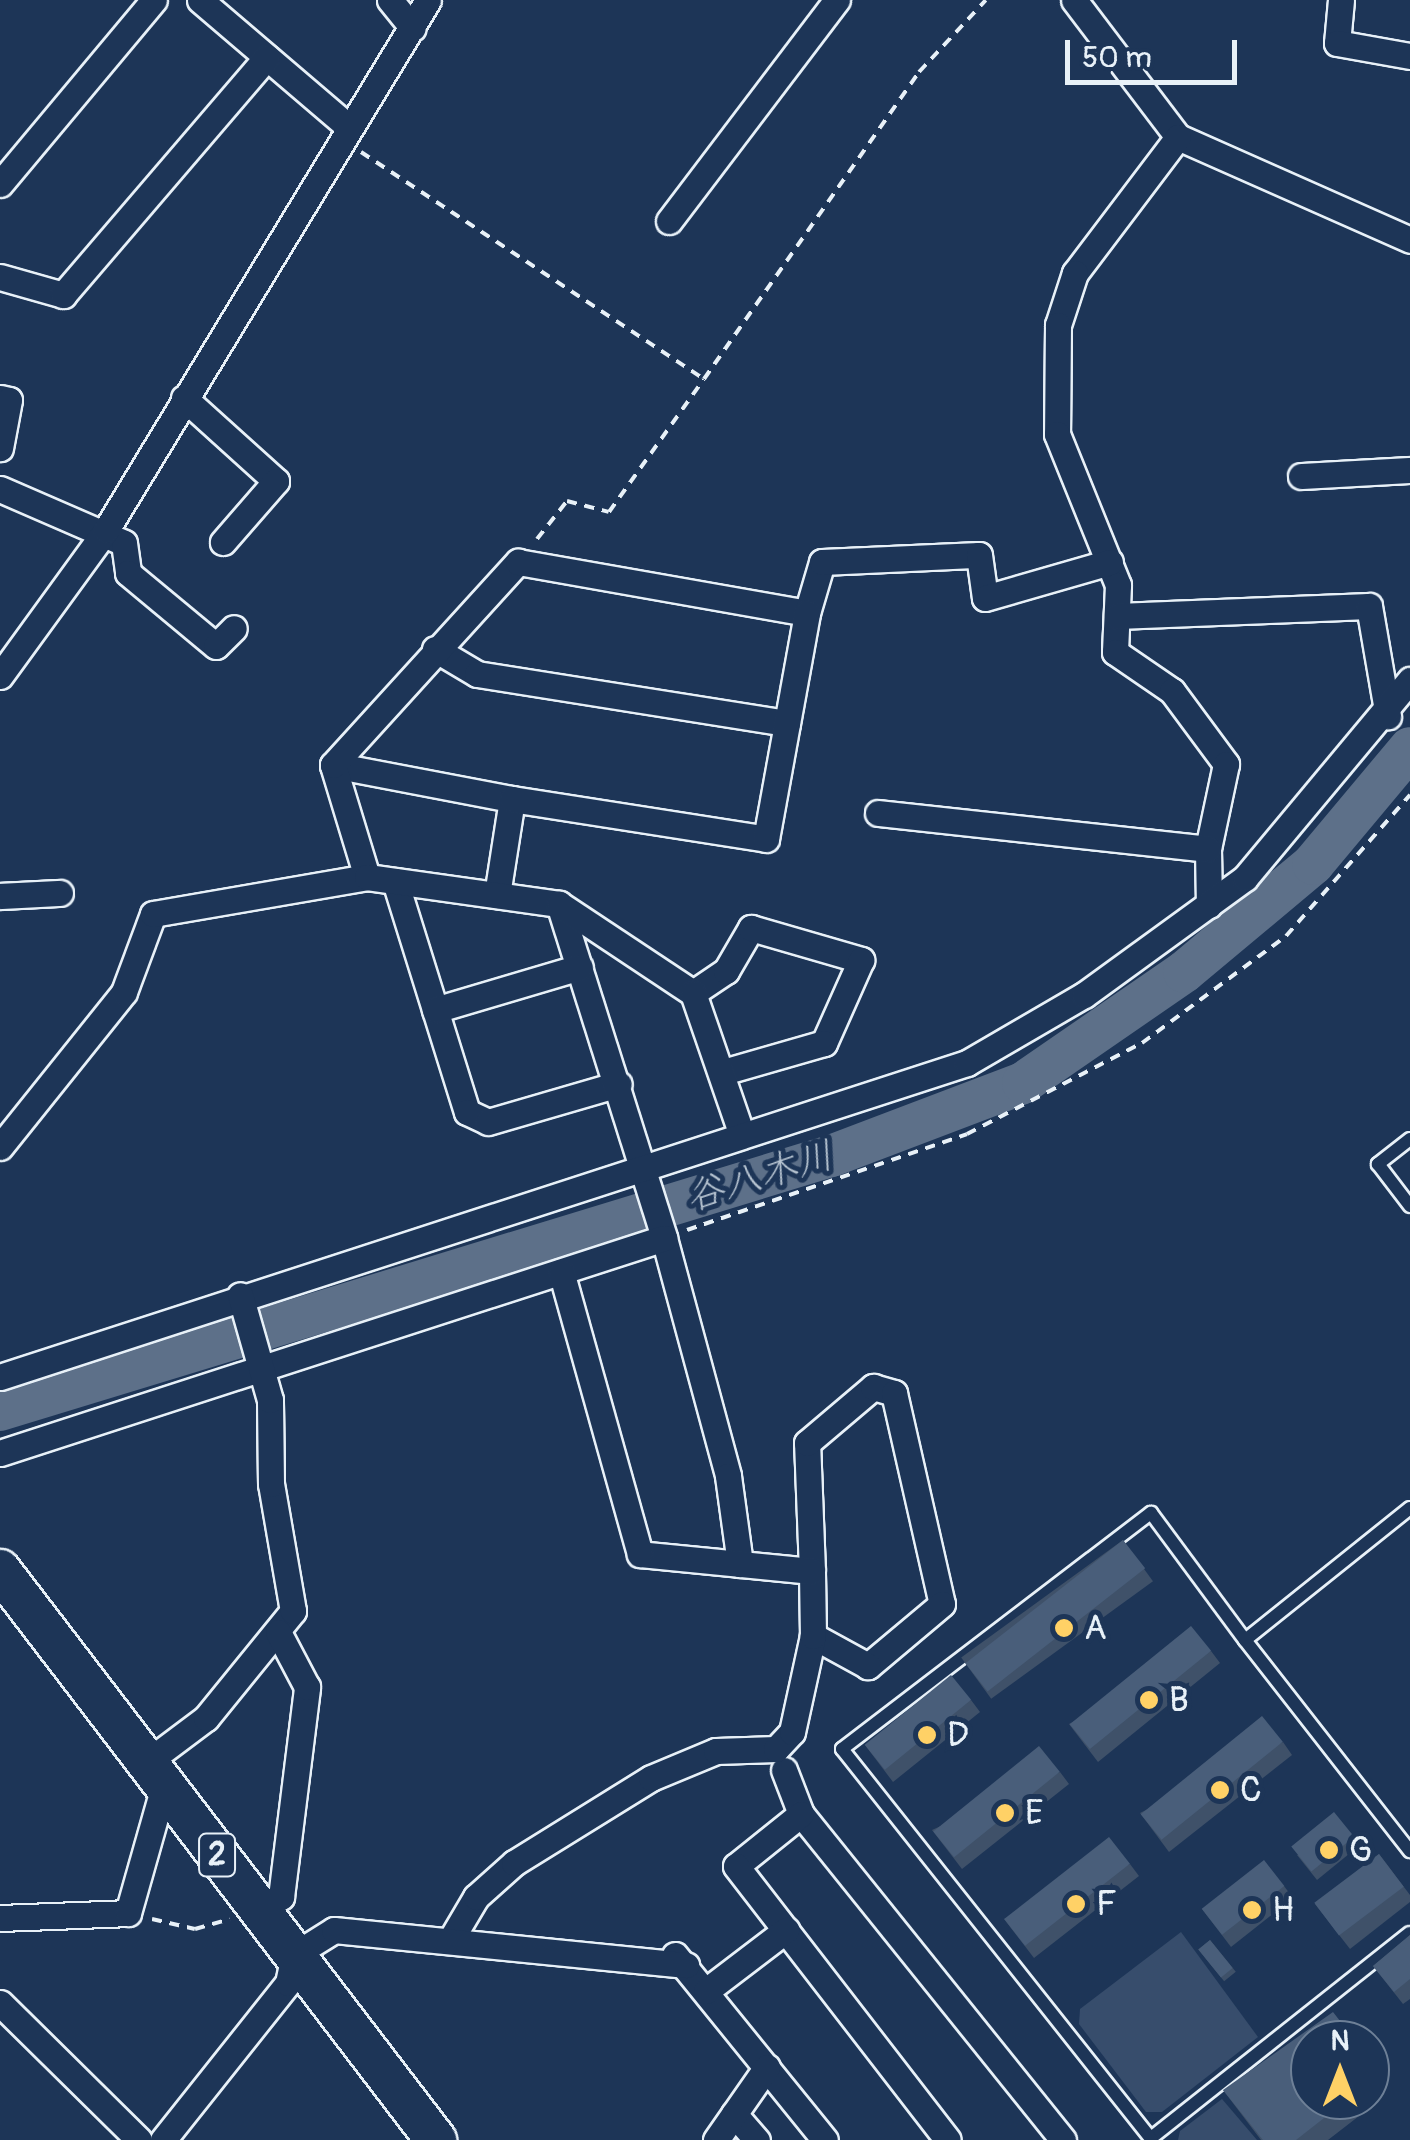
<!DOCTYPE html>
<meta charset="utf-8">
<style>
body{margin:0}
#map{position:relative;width:1410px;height:2140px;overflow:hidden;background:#1d3557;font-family:Pangolin,"Klee One",sans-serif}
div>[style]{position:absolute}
.green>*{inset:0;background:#374d6c}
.river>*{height:42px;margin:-21px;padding:0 21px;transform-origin:21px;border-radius:21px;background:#5d7089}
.path>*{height:4px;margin-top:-2px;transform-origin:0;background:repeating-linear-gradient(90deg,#e8f1f8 0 10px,transparent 0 18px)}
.roads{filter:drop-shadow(2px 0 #e8f1f8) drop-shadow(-2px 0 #e8f1f8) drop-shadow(0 2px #e8f1f8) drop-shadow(0 -2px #e8f1f8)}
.service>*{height:12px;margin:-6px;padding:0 6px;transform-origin:6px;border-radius:6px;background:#1d3557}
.minor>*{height:25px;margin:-12.5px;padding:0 12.5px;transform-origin:12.5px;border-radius:12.5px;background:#1d3557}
.trunk>*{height:40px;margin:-20px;padding:0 20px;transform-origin:20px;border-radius:20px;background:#1d3557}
.wall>*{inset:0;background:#3f5169;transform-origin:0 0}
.building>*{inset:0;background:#495e7a;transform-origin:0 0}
.dots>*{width:28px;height:28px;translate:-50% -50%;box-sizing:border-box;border:5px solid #1d3557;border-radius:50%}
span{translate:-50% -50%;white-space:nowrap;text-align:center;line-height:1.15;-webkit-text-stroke:10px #1d3557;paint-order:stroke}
.shield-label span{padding:2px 8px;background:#1d3557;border:2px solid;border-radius:8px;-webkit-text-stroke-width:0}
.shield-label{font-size:32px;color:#e8f1f8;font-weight:700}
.poi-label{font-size:35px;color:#e8f1f8}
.left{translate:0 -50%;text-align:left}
.water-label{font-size:38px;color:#b7c4d1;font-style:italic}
.north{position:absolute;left:1290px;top:2020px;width:100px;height:100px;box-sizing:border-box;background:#1d3557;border:2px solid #6e8097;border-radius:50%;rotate:0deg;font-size:28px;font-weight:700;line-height:40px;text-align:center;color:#e8f1f8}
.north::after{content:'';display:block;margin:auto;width:35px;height:45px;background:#ffd166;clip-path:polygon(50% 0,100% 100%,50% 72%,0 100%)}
.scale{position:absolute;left:1065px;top:40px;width:172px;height:45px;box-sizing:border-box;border:5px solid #e8f1f8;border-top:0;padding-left:12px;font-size:30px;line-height:35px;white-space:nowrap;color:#e8f1f8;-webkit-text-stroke:8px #1d3557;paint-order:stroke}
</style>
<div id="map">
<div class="green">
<div style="clip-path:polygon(1181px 1932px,1258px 2037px,1162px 2112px,1146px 2112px,1079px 2024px,1080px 2009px)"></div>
<div style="clip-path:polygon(1222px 2099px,1257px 2140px,1178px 2140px,1180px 2131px)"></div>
</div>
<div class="river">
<div style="left:0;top:1410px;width:869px;rotate:-17deg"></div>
<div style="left:831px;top:1156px;width:205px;rotate:-20.8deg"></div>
<div style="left:1023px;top:1083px;width:196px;rotate:-34.6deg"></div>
<div style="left:1184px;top:972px;width:168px;rotate:-39.9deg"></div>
<div style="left:1313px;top:864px;width:151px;rotate:-50.1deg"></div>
</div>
<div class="path">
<div style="left:361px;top:152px;width:411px;rotate:33.5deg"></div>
<div style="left:704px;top:379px;width:375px;rotate:-55deg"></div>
<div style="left:919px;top:72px;width:98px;rotate:-47.1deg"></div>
<div style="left:537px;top:539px;width:48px;rotate:-51.7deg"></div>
<div style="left:567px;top:501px;width:43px;rotate:14.7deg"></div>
<div style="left:609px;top:512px;width:163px;rotate:-54.5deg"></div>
<div style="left:687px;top:1230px;width:296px;rotate:-18.9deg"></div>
<div style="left:967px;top:1134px;width:197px;rotate:-27.5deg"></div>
<div style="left:1142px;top:1043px;width:179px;rotate:-36.6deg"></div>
<div style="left:1286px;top:936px;width:188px;rotate:-48.7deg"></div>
<div style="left:152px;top:1919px;width:44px;rotate:13.1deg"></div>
<div style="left:195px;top:1929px;width:36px;rotate:-16deg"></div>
</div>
<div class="roads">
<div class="service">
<div style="left:1410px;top:1139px;width:41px;rotate:142deg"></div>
<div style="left:1378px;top:1164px;width:53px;rotate:52.7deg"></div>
<div style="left:1410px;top:1508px;width:211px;rotate:141.3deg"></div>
<div style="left:1245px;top:1640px;width:268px;rotate:52deg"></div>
<div style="left:1151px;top:2138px;width:330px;rotate:-38.4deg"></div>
<div style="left:1152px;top:2140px;width:499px;rotate:-128.4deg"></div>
<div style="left:842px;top:1749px;width:389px;rotate:-37.4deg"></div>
<div style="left:1151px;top:1513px;width:158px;rotate:53.5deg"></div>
</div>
<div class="minor">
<div style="left:200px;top:0;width:197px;rotate:40.5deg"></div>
<div style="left:390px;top:0;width:36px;rotate:51deg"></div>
<div style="left:1074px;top:0;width:172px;rotate:52.8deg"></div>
<div style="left:1178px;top:137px;width:254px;rotate:23.9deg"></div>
<div style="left:1341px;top:0;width:43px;rotate:95.3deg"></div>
<div style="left:1337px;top:43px;width:74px;rotate:10.1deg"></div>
<div style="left:1178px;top:137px;width:171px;rotate:127.1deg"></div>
<div style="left:1075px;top:273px;width:55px;rotate:108.1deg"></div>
<div style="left:1058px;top:325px;width:109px;rotate:90.5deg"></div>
<div style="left:1057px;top:434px;width:163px;rotate:68deg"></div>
<div style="left:1118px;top:585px;width:67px;rotate:92.6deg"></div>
<div style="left:1115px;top:652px;width:69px;rotate:34.4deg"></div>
<div style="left:1172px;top:691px;width:91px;rotate:53.5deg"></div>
<div style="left:1226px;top:764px;width:87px;rotate:102deg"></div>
<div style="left:1208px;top:849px;width:56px;rotate:89deg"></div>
<div style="left:0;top:184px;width:240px;rotate:-50.1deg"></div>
<div style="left:669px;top:221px;width:278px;rotate:-52.8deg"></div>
<div style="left:0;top:277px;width:66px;rotate:15.9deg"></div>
<div style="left:63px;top:295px;width:313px;rotate:-49.4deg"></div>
<div style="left:0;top:398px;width:9px;rotate:13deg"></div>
<div style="left:9px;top:400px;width:49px;rotate:100.6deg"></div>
<div style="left:184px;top:398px;width:124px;rotate:42.1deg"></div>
<div style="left:276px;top:481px;width:81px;rotate:131deg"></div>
<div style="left:1301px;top:476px;width:109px;rotate:-3.2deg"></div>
<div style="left:0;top:489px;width:135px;rotate:23.5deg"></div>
<div style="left:124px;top:543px;width:30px;rotate:82deg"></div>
<div style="left:128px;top:573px;width:114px;rotate:39.7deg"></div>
<div style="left:216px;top:646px;width:25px;rotate:-45deg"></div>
<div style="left:1117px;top:616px;width:252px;rotate:-2.3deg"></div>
<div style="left:1369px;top:606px;width:112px;rotate:80.2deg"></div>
<div style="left:435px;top:649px;width:49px;rotate:30.8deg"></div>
<div style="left:477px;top:674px;width:314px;rotate:9deg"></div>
<div style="left:0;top:676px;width:180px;rotate:-54deg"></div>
<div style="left:106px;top:530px;width:620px;rotate:-58.72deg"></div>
<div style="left:333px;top:765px;width:182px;rotate:10.8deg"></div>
<div style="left:878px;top:813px;width:332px;rotate:6.2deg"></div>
<div style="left:367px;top:877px;width:117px;rotate:-106.9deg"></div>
<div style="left:333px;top:765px;width:275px;rotate:-47.7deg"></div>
<div style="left:518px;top:562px;width:293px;rotate:10deg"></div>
<div style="left:807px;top:613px;width:53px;rotate:-73.6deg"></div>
<div style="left:822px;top:562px;width:157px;rotate:-2.6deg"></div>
<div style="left:979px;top:555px;width:43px;rotate:82.1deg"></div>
<div style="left:985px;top:598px;width:130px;rotate:-16.1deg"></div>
<div style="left:395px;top:881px;width:242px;rotate:72.7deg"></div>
<div style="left:467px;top:1112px;width:23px;rotate:25deg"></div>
<div style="left:488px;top:1122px;width:136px;rotate:-16.2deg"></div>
<div style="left:497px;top:895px;width:97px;rotate:-81.1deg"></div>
<div style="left:512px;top:799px;width:257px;rotate:8.9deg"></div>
<div style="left:766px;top:839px;width:230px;rotate:-79.7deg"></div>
<div style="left:0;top:896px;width:60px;rotate:-2.9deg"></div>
<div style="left:559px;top:904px;width:350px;rotate:72.5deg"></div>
<div style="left:664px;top:1238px;width:246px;rotate:74.9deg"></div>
<div style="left:728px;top:1476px;width:89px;rotate:82.2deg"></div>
<div style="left:693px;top:993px;width:40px;rotate:-34deg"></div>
<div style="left:726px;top:971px;width:50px;rotate:-59.8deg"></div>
<div style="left:751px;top:928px;width:115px;rotate:16.2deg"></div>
<div style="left:861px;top:960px;width:91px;rotate:114deg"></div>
<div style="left:824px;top:1043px;width:105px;rotate:164deg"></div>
<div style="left:435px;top:1010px;width:151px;rotate:-16.5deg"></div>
<div style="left:0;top:1147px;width:198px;rotate:-51.3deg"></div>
<div style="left:124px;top:992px;width:83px;rotate:-69.6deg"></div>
<div style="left:153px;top:914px;width:217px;rotate:-9.8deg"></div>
<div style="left:367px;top:877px;width:194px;rotate:8deg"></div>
<div style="left:559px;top:904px;width:161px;rotate:33.6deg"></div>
<div style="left:693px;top:993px;width:150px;rotate:71deg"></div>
<div style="left:0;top:1377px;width:1017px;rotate:-17.99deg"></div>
<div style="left:967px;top:1063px;width:135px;rotate:-30.2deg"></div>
<div style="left:1084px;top:995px;width:199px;rotate:-36deg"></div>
<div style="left:1245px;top:878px;width:258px;rotate:-50.2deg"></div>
<div style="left:0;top:1453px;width:698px;rotate:-17.94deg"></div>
<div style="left:812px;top:1571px;width:128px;rotate:-92.2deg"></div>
<div style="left:807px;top:1443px;width:87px;rotate:-40.3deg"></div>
<div style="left:873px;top:1387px;width:22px;rotate:16deg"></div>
<div style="left:894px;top:1393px;width:216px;rotate:77.2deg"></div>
<div style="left:942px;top:1604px;width:97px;rotate:140deg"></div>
<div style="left:868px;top:1666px;width:63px;rotate:-151.4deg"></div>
<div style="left:146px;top:1763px;width:75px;rotate:-36.9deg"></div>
<div style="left:206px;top:1718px;width:138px;rotate:-50.9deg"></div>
<div style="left:293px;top:1611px;width:129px;rotate:-99.8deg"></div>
<div style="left:271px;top:1484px;width:84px;rotate:-90.7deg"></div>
<div style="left:270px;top:1400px;width:109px;rotate:-105.9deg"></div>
<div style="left:784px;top:1770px;width:47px;rotate:68.9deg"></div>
<div style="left:801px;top:1814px;width:418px;rotate:51.2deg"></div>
<div style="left:801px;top:1814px;width:83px;rotate:141.3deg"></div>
<div style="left:736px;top:1866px;width:346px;rotate:52.3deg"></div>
<div style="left:260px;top:1910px;width:25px;rotate:-32deg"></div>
<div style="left:281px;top:1897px;width:212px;rotate:-82.9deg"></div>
<div style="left:307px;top:1687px;width:62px;rotate:-117.8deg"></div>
<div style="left:0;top:1918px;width:128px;rotate:-2.2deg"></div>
<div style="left:128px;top:1913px;width:132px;rotate:-74.2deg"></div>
<div style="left:450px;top:1941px;width:51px;rotate:-59.4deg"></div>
<div style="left:476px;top:1897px;width:51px;rotate:-41.8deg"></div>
<div style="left:514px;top:1863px;width:161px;rotate:-31.8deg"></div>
<div style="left:651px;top:1778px;width:70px;rotate:-22.6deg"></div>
<div style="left:716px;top:1751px;width:60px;rotate:-1.9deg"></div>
<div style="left:776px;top:1749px;width:23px;rotate:-47deg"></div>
<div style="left:792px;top:1732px;width:98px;rotate:-77.7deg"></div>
<div style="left:813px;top:1636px;width:65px;rotate:-90.9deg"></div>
<div style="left:812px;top:1571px;width:173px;rotate:-174.4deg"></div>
<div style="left:640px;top:1554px;width:293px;rotate:-105.6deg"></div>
<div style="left:675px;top:1955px;width:238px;rotate:51deg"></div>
<div style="left:706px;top:1991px;width:101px;rotate:-37.3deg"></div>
<div style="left:0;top:2003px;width:195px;rotate:44.6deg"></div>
<div style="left:734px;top:2114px;width:35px;rotate:49deg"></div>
<div style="left:163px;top:2140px;width:201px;rotate:-51.5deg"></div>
<div style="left:288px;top:1983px;width:29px;rotate:-78deg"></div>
<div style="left:294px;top:1955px;width:47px;rotate:-32deg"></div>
<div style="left:334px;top:1930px;width:354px;rotate:5.7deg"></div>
<div style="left:716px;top:2140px;width:89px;rotate:-55.1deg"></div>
</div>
<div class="trunk">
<div style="left:0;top:1570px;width:718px;rotate:52.59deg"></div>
</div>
</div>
<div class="wall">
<div style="left:1123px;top:1540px;width:51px;height:200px;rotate:54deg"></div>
<div style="clip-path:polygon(1211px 1651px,1220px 1663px,1098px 1762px,1069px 1724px)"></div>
<div style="clip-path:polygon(971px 1700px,980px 1712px,893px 1782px,865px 1745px)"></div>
<div style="clip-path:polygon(1283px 1742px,1292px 1755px,1169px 1852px,1140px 1813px)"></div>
<div style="clip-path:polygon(1060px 1772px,1069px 1784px,962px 1869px,932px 1830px)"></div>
<div style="clip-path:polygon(1354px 1837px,1360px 1845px,1317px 1880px,1297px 1855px)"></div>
<div style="clip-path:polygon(1379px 1854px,1410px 1895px,1410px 1902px,1350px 1949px,1315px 1904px)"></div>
<div style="clip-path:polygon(1130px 1864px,1139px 1876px,1034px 1958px,1004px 1919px)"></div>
<div style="clip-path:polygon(1284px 1886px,1293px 1898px,1231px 1947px,1202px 1909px)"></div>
<div style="clip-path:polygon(1410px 1935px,1410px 1999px,1403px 2004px,1373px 1966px)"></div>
<div style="left:1210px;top:1940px;width:41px;height:15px;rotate:51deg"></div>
<div style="clip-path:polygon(1223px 2090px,1310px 2100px,1368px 2100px,1372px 2106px,1328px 2140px,1261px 2140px)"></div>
</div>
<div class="building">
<div style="left:1123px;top:1540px;width:36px;height:200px;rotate:52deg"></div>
<div style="left:1191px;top:1626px;width:32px;height:156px;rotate:51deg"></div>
<div style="left:951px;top:1675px;width:32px;height:111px;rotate:51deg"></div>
<div style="left:1262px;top:1716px;width:33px;height:156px;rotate:51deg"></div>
<div style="left:1039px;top:1746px;width:33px;height:136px;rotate:51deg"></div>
<div style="left:1334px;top:1812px;width:32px;height:55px;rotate:51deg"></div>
<div style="left:1109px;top:1837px;width:34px;height:133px;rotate:52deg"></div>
<div style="left:1379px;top:1854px;width:41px;height:81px;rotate:53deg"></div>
<div style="left:1264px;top:1860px;width:33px;height:79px;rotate:52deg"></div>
<div style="clip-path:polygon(1410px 1935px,1410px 1979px,1394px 1992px,1373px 1966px)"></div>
<div style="left:1210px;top:1940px;width:36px;height:15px;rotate:51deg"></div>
<div style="clip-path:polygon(1333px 2012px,1355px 2040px,1310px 2040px,1310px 2100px,1347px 2100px,1296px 2140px,1263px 2140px,1223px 2090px)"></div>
</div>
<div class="dots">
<div style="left:1064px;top:1628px;background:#ffd166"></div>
<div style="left:1149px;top:1700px;background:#ffd166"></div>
<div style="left:927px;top:1735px;background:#ffd166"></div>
<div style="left:1220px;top:1790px;background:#ffd166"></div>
<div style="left:1005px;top:1813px;background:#ffd166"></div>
<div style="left:1329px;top:1850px;background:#ffd166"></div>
<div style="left:1076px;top:1904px;background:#ffd166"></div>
<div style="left:1252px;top:1910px;background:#ffd166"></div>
</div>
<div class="shield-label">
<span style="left:217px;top:1855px">2</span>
</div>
<div class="poi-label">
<span class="left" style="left:1084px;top:1628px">A</span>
<span class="left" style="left:1169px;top:1700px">B</span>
<span class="left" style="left:947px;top:1735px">D</span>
<span class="left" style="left:1240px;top:1790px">C</span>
<span class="left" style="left:1025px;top:1813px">E</span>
<span class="left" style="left:1349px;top:1850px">G</span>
<span class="left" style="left:1096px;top:1904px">F</span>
<span class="left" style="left:1272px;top:1910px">H</span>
</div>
<div class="water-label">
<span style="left:760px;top:1177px;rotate:-17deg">谷八木川</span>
</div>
<div class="north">N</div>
<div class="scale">50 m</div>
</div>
